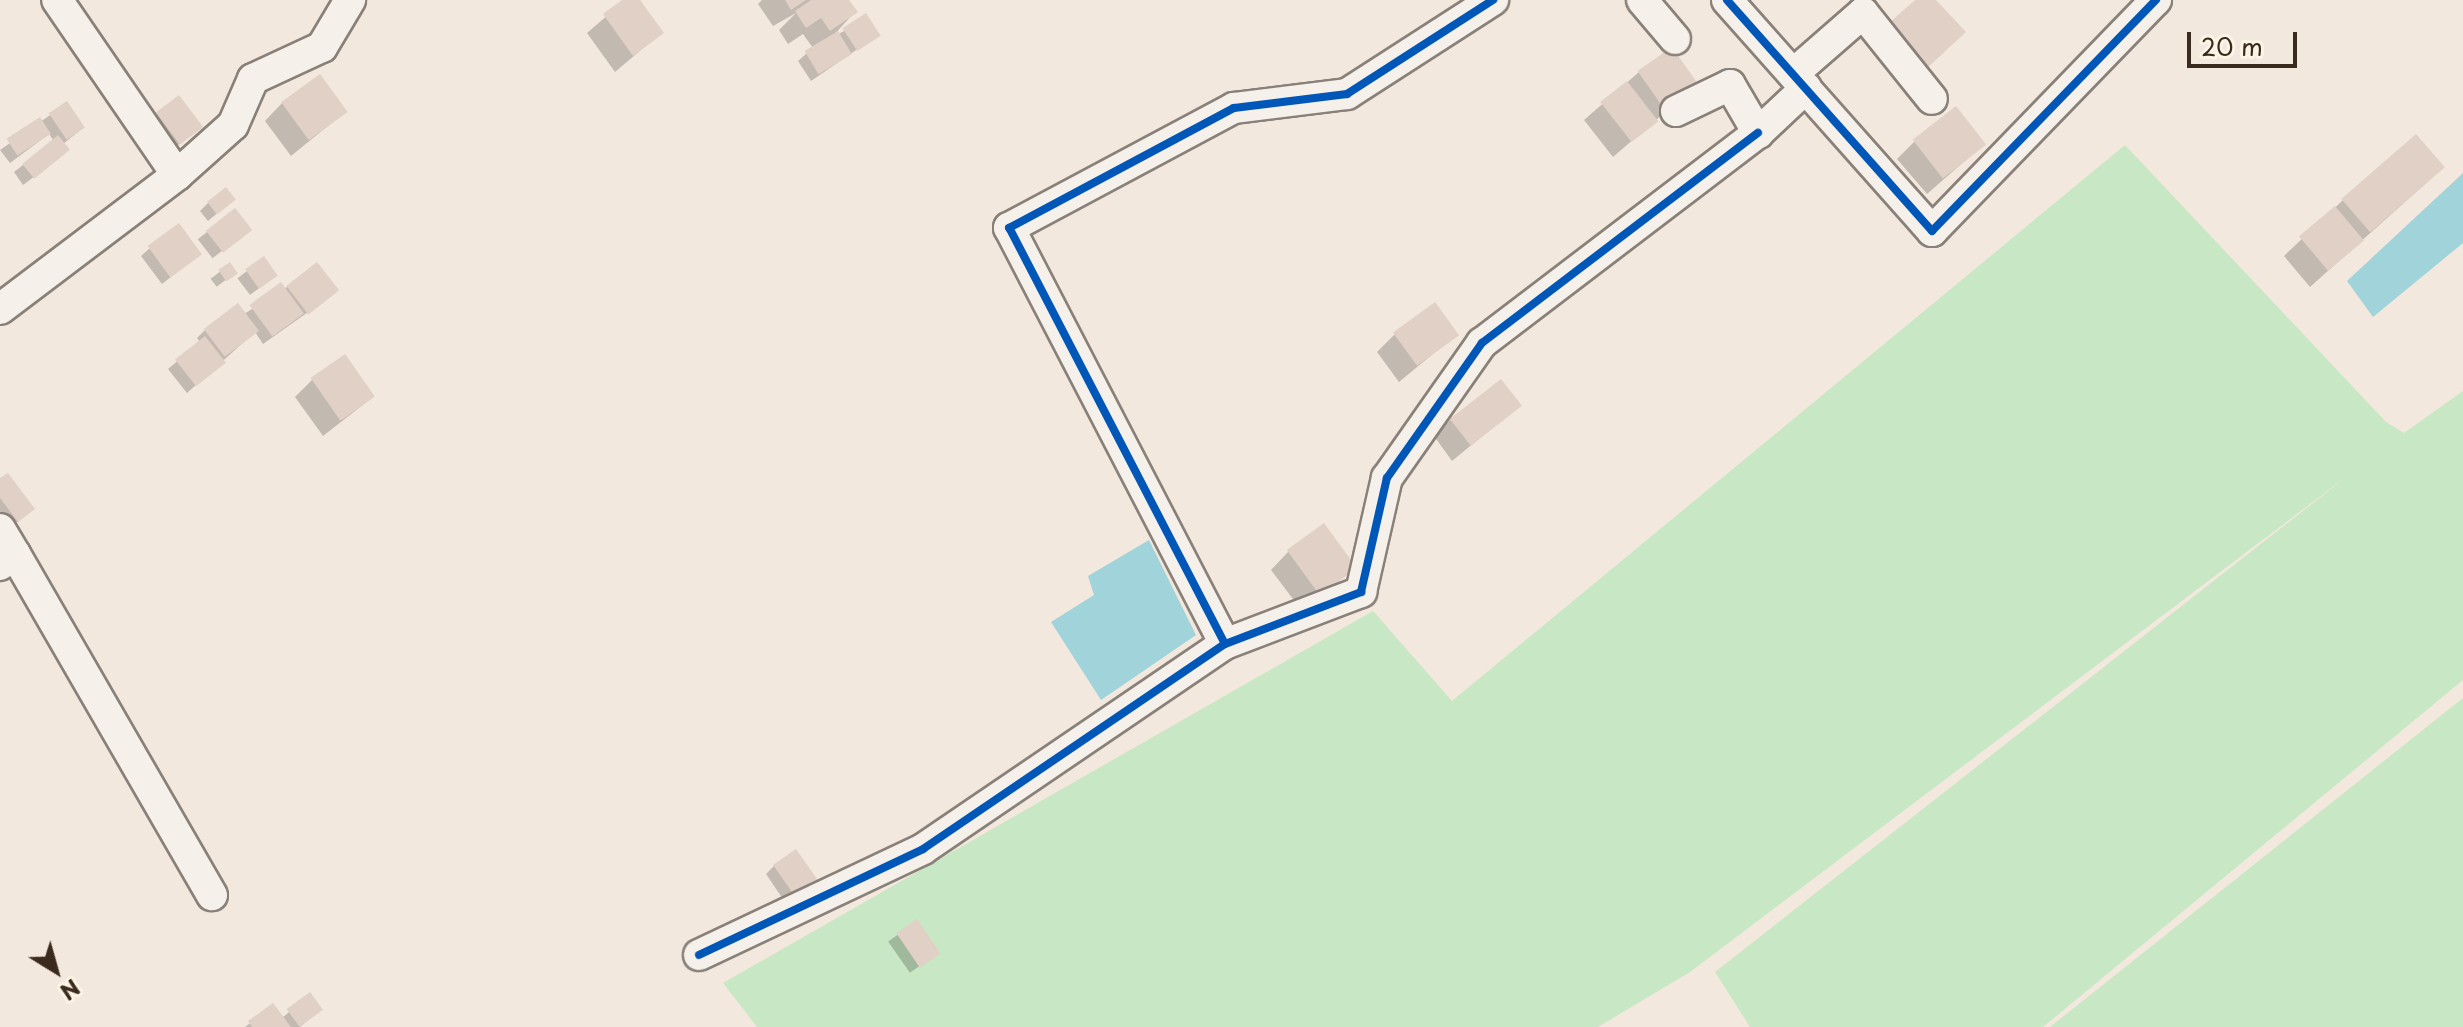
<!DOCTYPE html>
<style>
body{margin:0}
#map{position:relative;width:2463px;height:1027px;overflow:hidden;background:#f3e8dd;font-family:"Playpen Sans",sans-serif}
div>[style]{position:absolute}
.green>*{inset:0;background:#c8e7c4}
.water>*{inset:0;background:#a0d3da}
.shadow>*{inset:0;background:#0003;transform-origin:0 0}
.building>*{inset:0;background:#e0d0c6;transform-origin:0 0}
.roads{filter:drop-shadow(2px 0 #898179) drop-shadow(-2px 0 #898179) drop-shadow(0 2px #898179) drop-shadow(0 -2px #898179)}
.street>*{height:30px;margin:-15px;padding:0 15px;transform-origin:15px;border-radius:15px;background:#f5f0ea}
.cycleway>*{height:8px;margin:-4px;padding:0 4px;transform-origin:4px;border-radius:4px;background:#0057b8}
span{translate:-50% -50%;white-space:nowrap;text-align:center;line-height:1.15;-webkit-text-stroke:8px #fcf5e5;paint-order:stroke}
.north{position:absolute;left:16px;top:931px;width:80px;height:80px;-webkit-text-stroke:6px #fcf5e5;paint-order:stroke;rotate:143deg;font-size:22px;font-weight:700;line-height:32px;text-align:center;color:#3b2a1e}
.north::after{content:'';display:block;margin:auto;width:28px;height:36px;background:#3b2a1e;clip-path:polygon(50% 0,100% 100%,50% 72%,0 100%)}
.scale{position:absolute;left:2187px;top:32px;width:110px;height:36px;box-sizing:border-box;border:4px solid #3b2a1e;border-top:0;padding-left:10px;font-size:24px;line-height:28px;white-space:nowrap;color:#3b2a1e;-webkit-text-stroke:6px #fcf5e5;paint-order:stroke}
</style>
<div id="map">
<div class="green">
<div style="clip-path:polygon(2125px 145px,2386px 422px,2404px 433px,2463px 391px,2463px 680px,2043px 1027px,1750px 1027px,1715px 972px,2350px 474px,1690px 972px,1598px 1027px,757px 1027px,723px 983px,1373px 611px,1452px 701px)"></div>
<div style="clip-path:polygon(2463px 698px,2463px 1027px,2050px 1027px)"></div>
</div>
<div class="water">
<div style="clip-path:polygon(2463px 173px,2463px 243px,2373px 317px,2347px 281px)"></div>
<div style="clip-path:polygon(1149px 540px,1196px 635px,1101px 700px,1051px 622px,1094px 595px,1088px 576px)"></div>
</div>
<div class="shadow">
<div style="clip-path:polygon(625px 0,637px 0,661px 33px,615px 72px,587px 33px)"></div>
<div style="clip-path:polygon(762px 0,847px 0,855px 12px,830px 39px,844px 31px,878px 35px,811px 81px,798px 61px,813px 48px,803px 34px,788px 44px,779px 30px,796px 13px,773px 26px,758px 4px)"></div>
<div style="clip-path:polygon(1918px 0,1934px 0,1946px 50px,1910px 83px,1873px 42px)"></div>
<div style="clip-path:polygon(1639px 72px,1678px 101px,1613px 157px,1584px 120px)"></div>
<div style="clip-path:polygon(282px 103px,345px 112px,291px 156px,265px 121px)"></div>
<div style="clip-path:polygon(66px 104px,83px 128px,63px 144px,67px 150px,59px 158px,23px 185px,14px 172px,54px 141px,49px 134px,10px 163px,0 150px)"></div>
<div style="clip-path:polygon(158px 114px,200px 127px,171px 151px,149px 122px)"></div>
<div style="clip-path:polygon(1915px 141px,1983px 145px,1927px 194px,1897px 159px)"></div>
<div style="clip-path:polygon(2425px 184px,2310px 287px,2284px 256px,2343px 200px)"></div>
<div style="clip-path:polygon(233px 200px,208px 221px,200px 211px,208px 203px)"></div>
<div style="left:234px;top:211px;width:24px;height:46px;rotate:52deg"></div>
<div style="clip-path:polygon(150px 248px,200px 254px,162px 284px,141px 256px)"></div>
<div style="left:263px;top:259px;width:21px;height:32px;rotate:53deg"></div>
<div style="left:229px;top:265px;width:10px;height:23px;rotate:53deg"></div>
<div style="clip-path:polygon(287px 287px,328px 298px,263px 344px,255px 332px,187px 393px,168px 369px,200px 342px,197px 338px,205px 330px,244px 314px)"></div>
<div style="clip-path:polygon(1457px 334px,1399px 382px,1377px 352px,1394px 335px)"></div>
<div style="clip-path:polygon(313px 379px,373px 397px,323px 436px,295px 397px)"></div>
<div style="clip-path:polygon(1519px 406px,1452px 461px,1434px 436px,1451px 419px)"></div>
<div style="clip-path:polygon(0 481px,24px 517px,9px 528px,0 517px)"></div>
<div style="clip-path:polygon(1288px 552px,1354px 567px,1302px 611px,1271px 570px)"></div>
<div style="clip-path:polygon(774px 866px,818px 885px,789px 908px,766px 874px)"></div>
<div style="left:916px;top:922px;width:38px;height:34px;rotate:55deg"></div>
<div style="clip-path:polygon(309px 995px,320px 1010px,300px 1027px,245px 1027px,273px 1006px,282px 1018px)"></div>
</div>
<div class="building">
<div style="clip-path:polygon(622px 0,640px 0,664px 33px,633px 56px,603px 14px)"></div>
<div style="clip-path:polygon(785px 0,806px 0,791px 10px)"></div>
<div style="clip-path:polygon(811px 0,849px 0,858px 12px,830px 31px,821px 18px,806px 28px,795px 11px)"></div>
<div style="clip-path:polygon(1915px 0,1936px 0,1966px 32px,1928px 67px,1889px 23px)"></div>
<div style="left:866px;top:13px;width:27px;height:28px;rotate:57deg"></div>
<div style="left:838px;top:31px;width:27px;height:39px;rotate:59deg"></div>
<div style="left:1672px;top:47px;width:45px;height:42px;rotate:55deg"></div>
<div style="left:320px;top:74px;width:47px;height:48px;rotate:54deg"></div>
<div style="left:1627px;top:81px;width:51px;height:34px;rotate:52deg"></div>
<div style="left:179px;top:95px;width:40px;height:29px;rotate:53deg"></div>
<div style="left:67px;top:101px;width:32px;height:22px;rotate:56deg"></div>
<div style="left:1956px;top:106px;width:49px;height:55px;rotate:52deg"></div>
<div style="left:40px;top:117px;width:20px;height:40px;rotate:57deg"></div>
<div style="left:2416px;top:134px;width:44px;height:99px;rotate:49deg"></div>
<div style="left:58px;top:135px;width:19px;height:46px;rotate:51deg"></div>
<div style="left:226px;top:187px;width:16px;height:24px;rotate:52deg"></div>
<div style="left:2335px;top:206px;width:45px;height:47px;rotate:50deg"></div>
<div style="left:235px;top:208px;width:28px;height:37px;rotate:52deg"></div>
<div style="left:179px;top:223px;width:39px;height:39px;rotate:54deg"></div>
<div style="left:264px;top:256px;width:24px;height:23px;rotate:55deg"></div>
<div style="left:230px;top:262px;width:14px;height:14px;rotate:56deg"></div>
<div style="left:317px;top:262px;width:36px;height:39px;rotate:52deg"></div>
<div style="left:281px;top:282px;width:39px;height:39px;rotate:54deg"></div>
<div style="left:1435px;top:302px;width:41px;height:52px;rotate:54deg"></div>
<div style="left:238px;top:303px;width:35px;height:43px;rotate:53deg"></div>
<div style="left:205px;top:336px;width:34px;height:38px;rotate:52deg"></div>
<div style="left:345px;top:354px;width:52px;height:42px;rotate:55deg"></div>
<div style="left:1501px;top:379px;width:34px;height:65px;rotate:52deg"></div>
<div style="clip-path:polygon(8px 473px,35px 509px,18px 522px,0 498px,0 478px)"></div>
<div style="left:1324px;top:523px;width:56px;height:46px;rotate:54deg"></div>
<div style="left:796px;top:849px;width:44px;height:28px;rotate:55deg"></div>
<div style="left:917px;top:919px;width:42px;height:25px;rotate:56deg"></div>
<div style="left:310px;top:992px;width:22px;height:29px;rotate:54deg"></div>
<div style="clip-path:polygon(273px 1003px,291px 1027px,252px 1027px,248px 1021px)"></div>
</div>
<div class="roads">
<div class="street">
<div style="left:1642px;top:0;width:51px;rotate:49.8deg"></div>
<div style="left:1727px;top:0;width:309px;rotate:48.4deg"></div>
<div style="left:1932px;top:231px;width:322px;rotate:-45.9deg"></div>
<div style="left:1793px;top:74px;width:93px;rotate:-41.1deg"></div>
<div style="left:1863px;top:13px;width:110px;rotate:51.3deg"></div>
<div style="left:1676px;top:111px;width:60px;rotate:-25.7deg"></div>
<div style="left:1730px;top:85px;width:56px;rotate:59.7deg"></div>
<div style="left:1758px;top:133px;width:66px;rotate:-43.2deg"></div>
<div style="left:177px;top:175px;width:75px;rotate:-41.8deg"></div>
<div style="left:233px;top:125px;width:50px;rotate:-66.5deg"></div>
<div style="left:253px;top:79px;width:76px;rotate:-24.9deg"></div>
<div style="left:322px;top:47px;width:55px;rotate:-59.2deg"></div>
<div style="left:0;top:309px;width:222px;rotate:-37.1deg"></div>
<div style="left:177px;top:175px;width:212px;rotate:-124.4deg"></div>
<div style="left:0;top:529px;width:29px;rotate:59deg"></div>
<div style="left:15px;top:554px;width:19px;rotate:144deg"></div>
<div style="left:15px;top:554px;width:394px;rotate:60deg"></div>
<div style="left:1225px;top:644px;width:469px;rotate:-117.4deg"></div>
<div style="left:1009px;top:228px;width:255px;rotate:-28.1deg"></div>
<div style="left:1234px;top:108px;width:114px;rotate:-7.1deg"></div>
<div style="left:1347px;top:94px;width:174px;rotate:-32.8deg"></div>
<div style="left:699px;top:955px;width:248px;rotate:-25.3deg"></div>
<div style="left:923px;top:849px;width:365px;rotate:-34.2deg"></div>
<div style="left:1225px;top:644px;width:146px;rotate:-20.9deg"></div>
<div style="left:1361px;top:592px;width:117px;rotate:-77.2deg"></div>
<div style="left:1387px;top:478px;width:165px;rotate:-54.9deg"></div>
<div style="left:1482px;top:343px;width:347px;rotate:-37.3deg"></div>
</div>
</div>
<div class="cycleway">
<div style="left:1727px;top:0;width:309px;rotate:48.4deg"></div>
<div style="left:1932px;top:231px;width:322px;rotate:-45.9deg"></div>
<div style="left:1225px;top:644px;width:469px;rotate:-117.4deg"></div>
<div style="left:1009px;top:228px;width:255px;rotate:-28.1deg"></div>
<div style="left:1234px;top:108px;width:114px;rotate:-7.1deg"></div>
<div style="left:1347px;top:94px;width:174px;rotate:-32.8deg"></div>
<div style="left:699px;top:955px;width:248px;rotate:-25.3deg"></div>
<div style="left:923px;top:849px;width:365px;rotate:-34.2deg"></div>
<div style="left:1225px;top:644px;width:146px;rotate:-20.9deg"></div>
<div style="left:1361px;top:592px;width:117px;rotate:-77.2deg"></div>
<div style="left:1387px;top:478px;width:165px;rotate:-54.9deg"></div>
<div style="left:1482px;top:343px;width:347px;rotate:-37.3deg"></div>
</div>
<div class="north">N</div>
<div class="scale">20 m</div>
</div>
